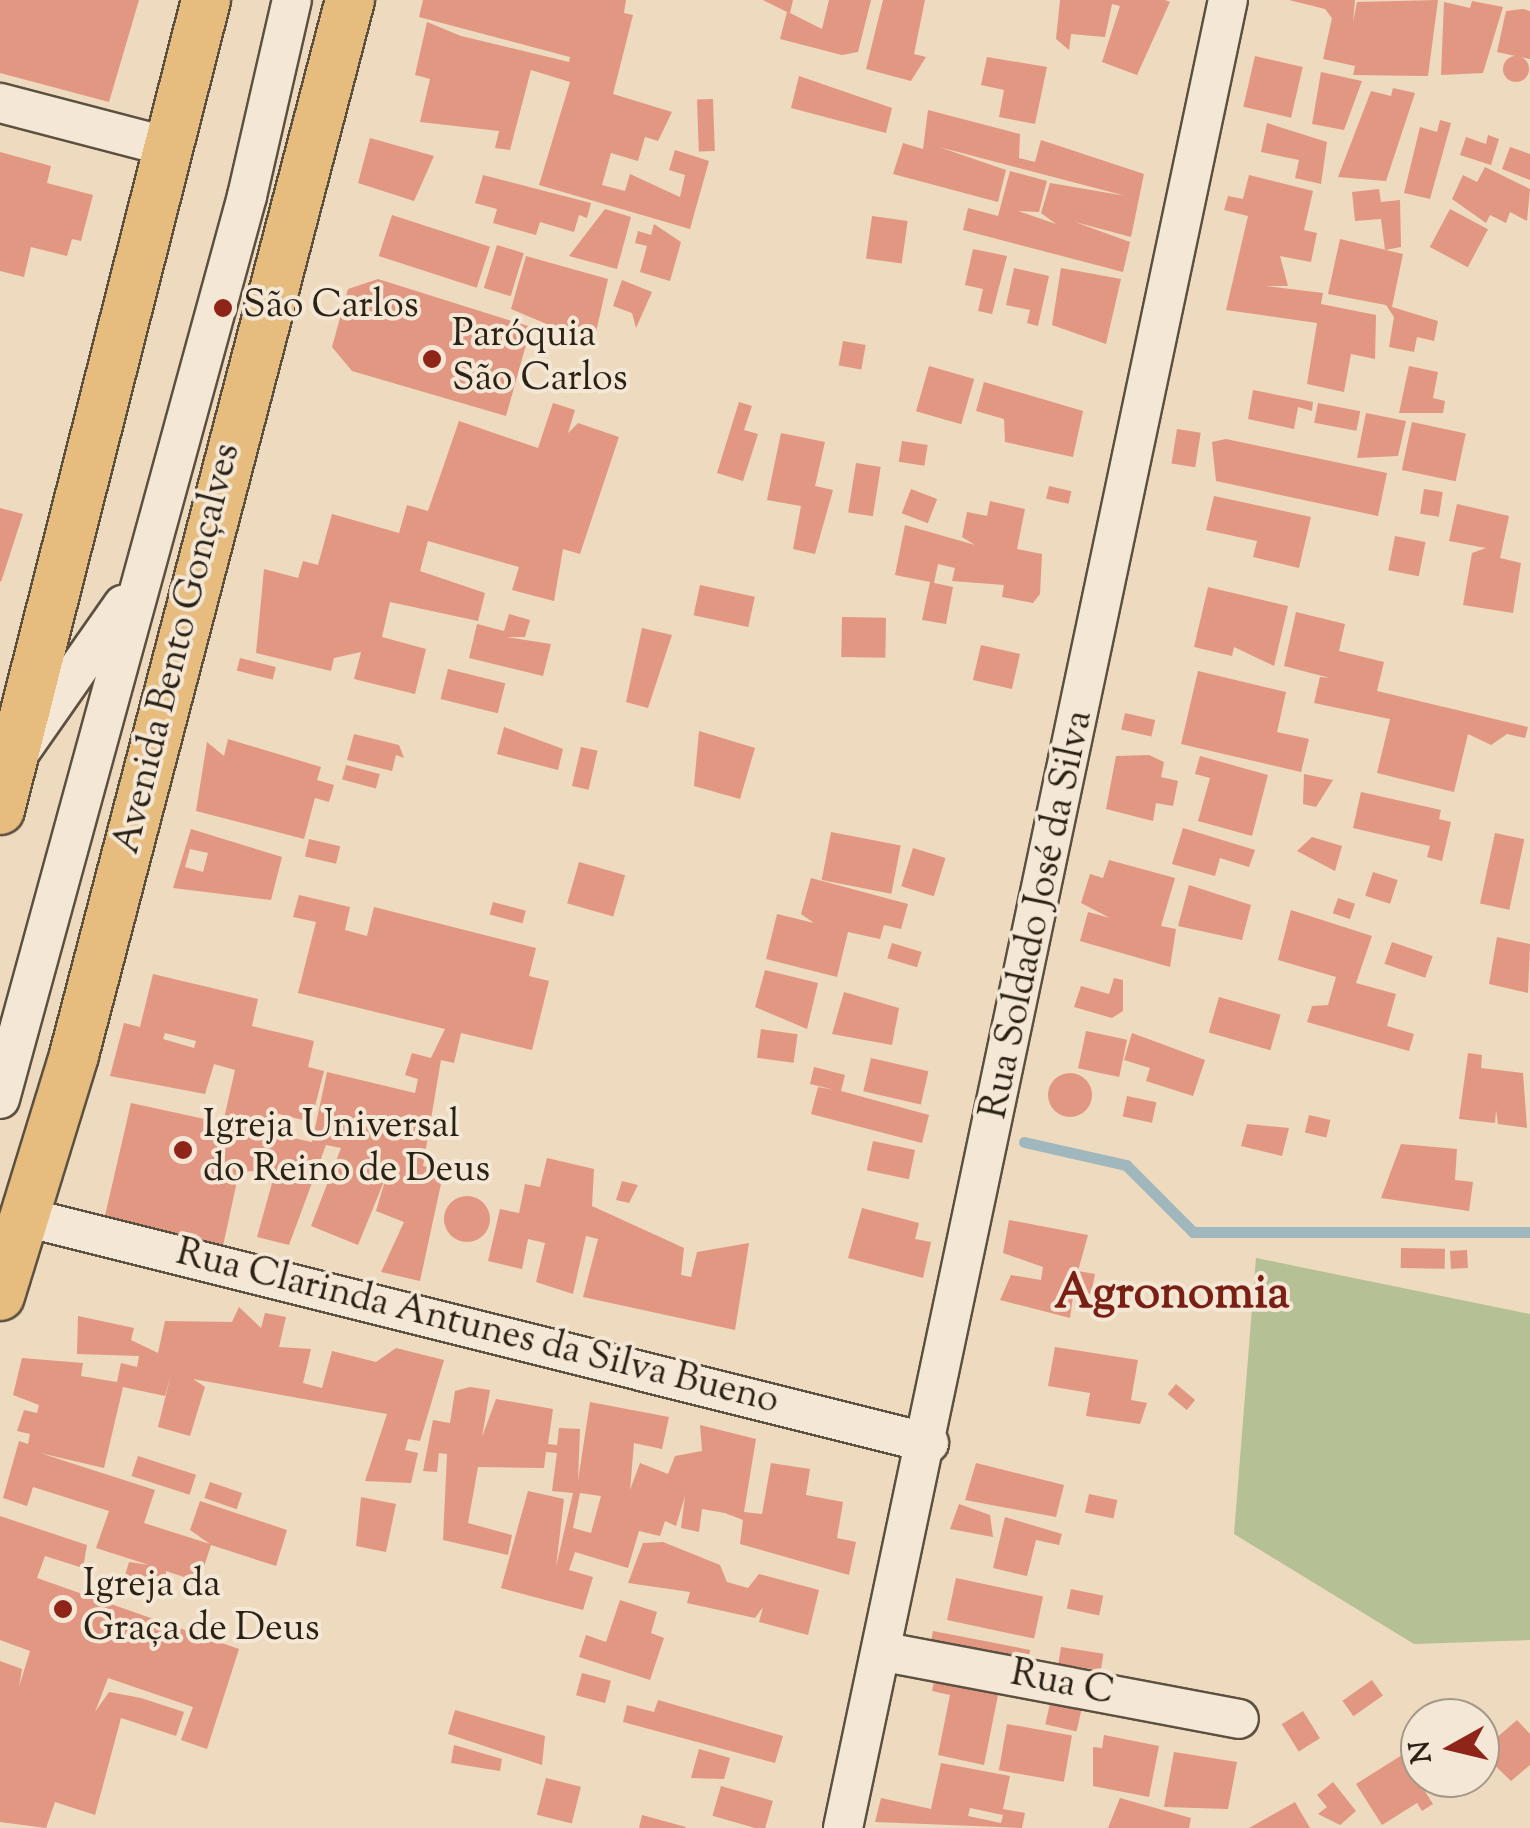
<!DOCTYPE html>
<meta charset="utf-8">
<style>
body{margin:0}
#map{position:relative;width:1530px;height:1828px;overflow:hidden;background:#eedabe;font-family:"Sorts Mill Goudy",serif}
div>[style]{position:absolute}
.green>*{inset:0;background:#b5c094}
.stream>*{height:11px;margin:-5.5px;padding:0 5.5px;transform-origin:5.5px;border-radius:5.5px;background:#9fb7bd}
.building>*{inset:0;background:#e19782;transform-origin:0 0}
.round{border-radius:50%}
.roads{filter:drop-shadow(2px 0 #5c5040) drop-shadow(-2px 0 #5c5040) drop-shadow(0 2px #5c5040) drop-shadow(0 -2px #5c5040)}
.minor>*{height:38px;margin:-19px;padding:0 19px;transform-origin:19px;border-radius:19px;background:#f4e7d5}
.major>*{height:48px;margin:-24px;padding:0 24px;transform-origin:24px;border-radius:24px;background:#e7bd7f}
.dots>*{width:28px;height:28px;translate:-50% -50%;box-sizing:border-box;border:5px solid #f4e7d5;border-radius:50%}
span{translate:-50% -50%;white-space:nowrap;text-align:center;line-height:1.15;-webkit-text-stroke:8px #f4e7d5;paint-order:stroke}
.poi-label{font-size:38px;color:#2b2216}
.left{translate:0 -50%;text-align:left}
.street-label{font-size:38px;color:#2b2216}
.district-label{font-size:48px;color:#7a1f14;font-weight:700}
.north{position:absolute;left:1400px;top:1698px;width:100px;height:100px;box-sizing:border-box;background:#f4e7d5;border:2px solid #a49889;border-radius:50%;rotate:262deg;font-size:28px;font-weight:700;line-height:40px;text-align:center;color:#2b2216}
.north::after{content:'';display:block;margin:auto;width:35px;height:45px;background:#8f2418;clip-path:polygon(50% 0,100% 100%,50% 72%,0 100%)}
</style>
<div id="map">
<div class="green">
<div style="clip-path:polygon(1256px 1258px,1530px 1314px,1530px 1640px,1414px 1644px,1234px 1534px)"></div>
</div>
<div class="stream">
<div style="left:1024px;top:1142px;width:105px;rotate:12.7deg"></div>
<div style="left:1126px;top:1165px;width:95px;rotate:45deg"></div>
<div style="left:1193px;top:1232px;width:337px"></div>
</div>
<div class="building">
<div style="clip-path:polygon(0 0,139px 0,109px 102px,0 73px)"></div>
<div style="clip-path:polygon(423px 0,626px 0,624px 13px,633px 15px,613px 94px,672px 112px,658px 141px,645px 137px,638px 161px,611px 153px,602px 185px,625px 191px,630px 174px,680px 197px,685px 175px,669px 170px,675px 150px,709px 161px,690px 229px,539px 185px,570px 82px,531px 70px,510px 150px,495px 148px,499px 131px,420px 122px,430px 79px,415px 75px,427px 22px,461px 36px,569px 62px,570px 57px,419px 17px)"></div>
<div style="clip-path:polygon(763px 0,793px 0,790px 13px,822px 29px,829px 0,871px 0,858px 52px,842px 55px,780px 39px,787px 12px)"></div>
<div style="clip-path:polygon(883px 0,925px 0,914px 54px,926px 57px,911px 81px,866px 69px)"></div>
<div style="clip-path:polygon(1060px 0,1165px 0,1170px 2px,1137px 75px,1102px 62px,1120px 6px,1112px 4px,1105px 37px,1071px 34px,1069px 50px,1056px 39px)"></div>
<div style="clip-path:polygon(1289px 0,1355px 0,1353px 22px,1357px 2px,1438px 0,1428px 76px,1353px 75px,1355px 66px,1323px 59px,1332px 18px,1325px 9px)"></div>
<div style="clip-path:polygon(1472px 1px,1503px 7px,1483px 73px,1441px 75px,1444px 2px,1470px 8px)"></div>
<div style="clip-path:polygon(1523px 9px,1530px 11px,1530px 59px,1497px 52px,1506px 11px)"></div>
<div style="left:1255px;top:56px;width:49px;height:52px;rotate:13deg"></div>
<div class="round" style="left:1503px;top:56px;width:26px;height:26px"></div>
<div style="clip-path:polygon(987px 57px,1047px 67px,1035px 124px,999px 117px,1004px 90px,981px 85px)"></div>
<div style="clip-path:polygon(1321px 72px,1362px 81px,1344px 130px,1312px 124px)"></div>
<div style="clip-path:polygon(799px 76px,892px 108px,886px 133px,791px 108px)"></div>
<div style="clip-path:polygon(1393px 88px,1415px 93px,1386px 181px,1338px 177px,1371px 91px,1391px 96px)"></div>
<div style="left:713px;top:99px;width:52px;height:16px;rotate:88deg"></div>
<div style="clip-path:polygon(928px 110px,1020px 134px,1019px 158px,1035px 162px,1041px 140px,1144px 174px,1131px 237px,1075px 222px,1130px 242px,1123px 272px,963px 230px,968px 208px,998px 216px,1010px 171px,1047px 181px,1039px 212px,1018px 211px,1056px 224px,1041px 213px,1050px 183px,1126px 196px,939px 147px,1006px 170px,998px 202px,893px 174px,903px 143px,923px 149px)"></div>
<div style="clip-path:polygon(1440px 120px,1451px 123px,1430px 199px,1404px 193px,1420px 127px,1437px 132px)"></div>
<div style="clip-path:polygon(1267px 123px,1327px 142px,1321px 184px,1295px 178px,1299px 160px,1261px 152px)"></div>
<div style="clip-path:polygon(1488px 135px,1499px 139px,1491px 165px,1460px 155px,1466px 137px,1486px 144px)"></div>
<div style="clip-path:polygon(370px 138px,434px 156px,414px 201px,358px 183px)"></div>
<div style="clip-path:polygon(1510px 147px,1530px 154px,1530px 180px,1502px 169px)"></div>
<div style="clip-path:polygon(0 152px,51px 166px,47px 183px,93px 195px,81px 241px,72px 239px,67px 256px,31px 247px,24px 277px,0 271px)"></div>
<div style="clip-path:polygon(1485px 167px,1530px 189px,1527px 221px,1510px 212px,1506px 223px,1490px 215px,1486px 223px,1452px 199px,1463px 175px,1477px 182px)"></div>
<div style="clip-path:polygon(483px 175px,591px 203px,587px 218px,579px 215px,574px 232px,540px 222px,536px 235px,493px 223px,497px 209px,475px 203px)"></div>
<div style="clip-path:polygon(1249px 175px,1313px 191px,1304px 230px,1317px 233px,1311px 262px,1280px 256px,1288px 286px,1265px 286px,1323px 293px,1321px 304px,1376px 315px,1375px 359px,1351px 354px,1344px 392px,1307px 384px,1317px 323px,1226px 310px,1248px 216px,1224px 210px,1228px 196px,1243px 199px)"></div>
<div style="clip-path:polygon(1379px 189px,1381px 202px,1400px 200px,1401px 247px,1385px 250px,1381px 219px,1355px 221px,1352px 192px)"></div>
<div style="clip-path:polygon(605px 209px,631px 217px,617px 269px,569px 256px)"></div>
<div style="left:1450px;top:209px;width:43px;height:43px;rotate:28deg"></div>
<div style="left:392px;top:215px;width:103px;height:43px;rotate:18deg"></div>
<div style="left:872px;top:216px;width:36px;height:43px;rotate:8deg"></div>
<div style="clip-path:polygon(654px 224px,681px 242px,670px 281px,640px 272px,647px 246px,635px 243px,638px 231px,651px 235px)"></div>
<div style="clip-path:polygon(1340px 239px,1403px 254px,1392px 307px,1438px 321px,1434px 341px,1417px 337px,1414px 352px,1389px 347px,1394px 317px,1386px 305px,1328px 294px)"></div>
<div style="left:497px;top:245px;width:28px;height:45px;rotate:17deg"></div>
<div style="clip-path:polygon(973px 249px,1007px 256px,992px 314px,978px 311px,983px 289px,965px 285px)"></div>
<div style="clip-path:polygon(526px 256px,608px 279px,596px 332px,578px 327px,575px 336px,511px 309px)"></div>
<div style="clip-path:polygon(1014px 268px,1049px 276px,1038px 326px,1027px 323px,1030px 310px,1006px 305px)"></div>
<div style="clip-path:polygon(1061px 268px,1121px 279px,1106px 344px,1052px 325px)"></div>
<div style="clip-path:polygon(378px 279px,531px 327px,506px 416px,352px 371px,332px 347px,348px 289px)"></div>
<div style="clip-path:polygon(622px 280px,652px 292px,636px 328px,632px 313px,613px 306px)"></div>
<div style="left:843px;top:341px;width:23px;height:25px;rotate:10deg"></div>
<div style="left:929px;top:366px;width:47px;height:47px;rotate:16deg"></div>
<div style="clip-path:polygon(1409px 366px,1438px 372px,1433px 398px,1445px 401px,1443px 413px,1399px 413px)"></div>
<div style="clip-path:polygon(984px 382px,1083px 411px,1073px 457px,1005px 442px,1004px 419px,976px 411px)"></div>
<div style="clip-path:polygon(1253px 390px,1313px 402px,1312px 411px,1298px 407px,1294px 429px,1248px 419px)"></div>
<div style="clip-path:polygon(739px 402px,752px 406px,744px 430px,758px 434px,743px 481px,717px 473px)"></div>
<div style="clip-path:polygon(553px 403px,575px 410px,568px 433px,578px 423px,619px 437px,580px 554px,563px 549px,554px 601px,512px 590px,519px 567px,428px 541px,420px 571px,485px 593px,478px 621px,390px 602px,382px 637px,426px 649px,415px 694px,354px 679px,361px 652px,334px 658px,331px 671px,256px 653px,264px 569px,298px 578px,303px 561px,318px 565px,332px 514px,399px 533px,407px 505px,428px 511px,459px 421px,538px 448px)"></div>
<div style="left:1318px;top:403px;width:43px;height:20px;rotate:11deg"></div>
<div style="clip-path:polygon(1366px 413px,1406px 421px,1398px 456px,1357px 458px)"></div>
<div style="left:1412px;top:422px;width:55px;height:49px;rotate:12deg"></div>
<div style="left:1177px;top:429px;width:24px;height:35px;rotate:9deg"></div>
<div style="clip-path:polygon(781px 433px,825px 442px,815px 486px,833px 490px,815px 554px,793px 549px,801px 506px,767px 500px)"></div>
<div style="clip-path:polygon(1226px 439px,1387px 473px,1378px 516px,1216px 481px,1212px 442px)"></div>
<div style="left:902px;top:441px;width:26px;height:21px;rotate:9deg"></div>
<div style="left:856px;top:463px;width:25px;height:50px;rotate:9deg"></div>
<div style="left:1049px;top:486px;width:23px;height:13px;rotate:13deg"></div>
<div style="left:911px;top:489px;width:28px;height:26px;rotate:21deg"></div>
<div style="left:1424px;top:489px;width:19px;height:25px;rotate:9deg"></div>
<div style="clip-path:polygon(1214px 496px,1311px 517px,1299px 568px,1253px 557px,1257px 541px,1206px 530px)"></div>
<div style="clip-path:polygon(990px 501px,1025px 509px,1017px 549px,1042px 554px,1040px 594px,1033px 603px,1002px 597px,1004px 585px,952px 581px,955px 568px,938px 564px,934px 583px,953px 587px,946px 624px,922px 620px,930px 582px,895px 575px,905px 525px,975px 545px,962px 537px,967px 512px,987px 516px)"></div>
<div style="clip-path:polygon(1457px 504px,1509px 516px,1500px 558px,1521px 563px,1513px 613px,1463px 605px,1472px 553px,1486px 548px,1449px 541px)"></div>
<div style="clip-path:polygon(0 508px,23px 514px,1px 582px,0 581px)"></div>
<div style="left:1395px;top:536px;width:31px;height:35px;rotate:11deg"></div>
<div style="left:700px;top:585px;width:56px;height:31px;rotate:12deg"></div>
<div style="clip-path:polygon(1208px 587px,1288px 606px,1274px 666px,1234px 647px,1232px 656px,1194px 647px)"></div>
<div style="clip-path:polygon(1296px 612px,1345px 624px,1339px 651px,1384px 662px,1377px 691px,1528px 727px,1525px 738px,1507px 734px,1491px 745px,1468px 734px,1454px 792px,1377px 773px,1390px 719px,1314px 703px,1320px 677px,1330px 678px,1284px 666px)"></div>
<div style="clip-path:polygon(509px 614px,530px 620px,525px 637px,506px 637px,551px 644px,543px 676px,469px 658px,477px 624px,504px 631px)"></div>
<div style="left:842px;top:617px;width:44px;height:40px;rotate:1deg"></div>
<div style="clip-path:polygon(642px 628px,672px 635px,648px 708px,626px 702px)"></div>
<div style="left:981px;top:645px;width:40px;height:36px;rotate:13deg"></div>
<div style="left:240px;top:658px;width:37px;height:13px;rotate:14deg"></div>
<div style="left:448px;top:669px;width:59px;height:31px;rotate:14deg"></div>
<div style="clip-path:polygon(1198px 671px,1286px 692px,1277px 732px,1309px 739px,1301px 772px,1181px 744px)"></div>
<div style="left:1125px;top:713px;width:31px;height:17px;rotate:13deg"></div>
<div style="clip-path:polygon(504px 727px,563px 749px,558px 770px,497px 754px)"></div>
<div style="clip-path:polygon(699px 731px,755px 748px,740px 799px,694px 786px)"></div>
<div style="clip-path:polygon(354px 734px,399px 745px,404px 758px,396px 755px,392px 771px,347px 760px)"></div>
<div style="clip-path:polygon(228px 739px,321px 767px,317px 780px,334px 785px,329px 802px,315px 798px,304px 839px,196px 811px,207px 742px,224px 756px)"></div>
<div style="left:581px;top:747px;width:17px;height:40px;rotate:13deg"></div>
<div style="clip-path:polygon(1149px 755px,1164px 762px,1161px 777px,1178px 781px,1173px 806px,1156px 803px,1153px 821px,1106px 809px,1116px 756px)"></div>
<div style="clip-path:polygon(1200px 756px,1268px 775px,1252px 836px,1198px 821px,1210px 778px,1195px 774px)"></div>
<div style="left:346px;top:765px;width:35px;height:15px;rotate:15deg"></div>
<div style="clip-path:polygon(1304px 774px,1333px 780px,1316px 807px,1303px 804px)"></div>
<div style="clip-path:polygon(1361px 792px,1441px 810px,1439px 819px,1451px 822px,1442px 861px,1427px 857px,1430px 846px,1353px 828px)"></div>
<div style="clip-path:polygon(1183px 828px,1255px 850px,1249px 867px,1220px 858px,1215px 876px,1172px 864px)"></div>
<div style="clip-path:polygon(evenodd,191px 829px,282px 857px,271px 900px,173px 888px,191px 829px,190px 849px,208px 853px,203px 872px,185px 867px,190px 849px)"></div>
<div style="left:831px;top:832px;width:71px;height:49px;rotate:11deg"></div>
<div style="left:1495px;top:833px;width:30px;height:72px;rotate:12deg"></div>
<div style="clip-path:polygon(1312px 837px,1342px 846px,1335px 871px,1297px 851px)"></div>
<div style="left:309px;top:839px;width:32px;height:18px;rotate:13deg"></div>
<div style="left:913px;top:848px;width:34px;height:40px;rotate:17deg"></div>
<div style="clip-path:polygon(1109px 860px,1175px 878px,1161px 926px,1176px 929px,1170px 967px,1080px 941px,1088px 912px,1110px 918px,1081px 903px,1090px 874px,1103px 878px)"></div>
<div style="left:579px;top:862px;width:48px;height:43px;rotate:16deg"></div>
<div style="left:1373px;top:872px;width:26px;height:25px;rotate:18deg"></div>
<div style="clip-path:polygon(811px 878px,908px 904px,901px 929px,884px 925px,880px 939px,848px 932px,837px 977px,766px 959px,777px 914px,814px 923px,801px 914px)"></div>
<div style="clip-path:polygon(1189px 885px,1251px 905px,1242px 940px,1178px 926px)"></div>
<div style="clip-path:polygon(evenodd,299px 895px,350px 907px,345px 930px,367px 936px,374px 907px,536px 948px,529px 976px,549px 981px,532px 1050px,461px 1033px,454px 1063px,441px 1060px,423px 1166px,444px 1170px,420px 1281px,381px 1272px,404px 1222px,376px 1211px,387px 1174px,358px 1245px,311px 1226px,341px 1148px,326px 1145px,289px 1245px,257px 1237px,274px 1176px,252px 1171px,239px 1172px,223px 1246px,104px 1220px,131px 1103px,223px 1123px,235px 1070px,214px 1064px,205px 1094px,110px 1076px,124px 1023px,140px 1027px,153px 974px,258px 999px,252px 1026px,314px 1041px,308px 1067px,324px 1071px,311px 1122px,275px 1113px,270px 1133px,312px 1142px,327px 1072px,415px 1093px,418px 1079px,405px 1075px,412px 1053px,431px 1058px,445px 1029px,298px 993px,316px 922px,293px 917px,299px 895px,165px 1033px,196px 1041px,194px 1048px,163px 1039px,165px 1033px)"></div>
<div style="left:1338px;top:898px;width:18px;height:16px;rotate:19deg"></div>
<div style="left:493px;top:902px;width:34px;height:13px;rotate:15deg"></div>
<div style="clip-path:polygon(1291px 910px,1372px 936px,1356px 983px,1396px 994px,1387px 1026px,1414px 1034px,1409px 1051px,1307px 1022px,1312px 1006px,1328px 1005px,1336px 977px,1278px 960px)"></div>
<div style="clip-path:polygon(1497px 937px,1530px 944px,1528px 993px,1489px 984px)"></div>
<div style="left:1392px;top:942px;width:43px;height:23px;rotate:19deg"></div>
<div style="left:892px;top:943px;width:31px;height:16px;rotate:17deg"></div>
<div style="clip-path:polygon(765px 970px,818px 983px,807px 1029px,755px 1007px)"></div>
<div style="clip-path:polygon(1114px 978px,1123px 980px,1123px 1011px,1112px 1018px,1074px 1007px,1081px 986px,1109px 994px)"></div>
<div style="clip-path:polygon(844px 992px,899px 1008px,892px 1045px,832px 1034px)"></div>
<div style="left:1219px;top:997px;width:64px;height:37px;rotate:16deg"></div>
<div style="left:761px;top:1029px;width:37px;height:29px;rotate:8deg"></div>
<div style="left:1086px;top:1031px;width:42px;height:38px;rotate:12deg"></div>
<div style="clip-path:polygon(1132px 1033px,1205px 1060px,1193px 1096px,1146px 1081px,1150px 1068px,1124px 1060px)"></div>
<div style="clip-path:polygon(1468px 1053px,1482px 1055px,1481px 1068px,1523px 1073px,1527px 1128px,1498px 1124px,1496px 1110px,1495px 1123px,1459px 1119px)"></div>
<div style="left:871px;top:1058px;width:59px;height:34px;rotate:13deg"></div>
<div style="clip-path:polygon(814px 1067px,845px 1075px,841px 1091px,929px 1115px,922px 1143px,811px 1114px,818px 1087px,835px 1090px,810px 1084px)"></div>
<div class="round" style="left:1048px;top:1073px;width:44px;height:44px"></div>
<div style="left:1127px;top:1096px;width:30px;height:21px;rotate:12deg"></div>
<div style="left:1309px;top:1115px;width:22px;height:18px;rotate:13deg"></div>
<div style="clip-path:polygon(1247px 1124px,1289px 1128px,1282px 1156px,1241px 1146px)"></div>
<div style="left:873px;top:1141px;width:43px;height:30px;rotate:12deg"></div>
<div style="clip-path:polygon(1401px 1144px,1457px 1149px,1455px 1180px,1473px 1182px,1469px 1211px,1381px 1198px)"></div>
<div style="clip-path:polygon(547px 1158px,594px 1169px,592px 1206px,684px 1248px,681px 1275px,691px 1277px,697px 1252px,749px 1243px,735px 1330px,583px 1297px,598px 1239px,586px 1236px,573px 1294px,536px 1282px,545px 1243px,528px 1239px,522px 1269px,488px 1261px,500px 1209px,519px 1213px,525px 1184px,540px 1187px)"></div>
<div style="clip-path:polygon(622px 1181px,638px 1185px,629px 1203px,616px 1200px)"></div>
<div class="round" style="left:444px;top:1196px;width:46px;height:46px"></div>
<div style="clip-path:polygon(862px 1208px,919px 1223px,915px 1239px,931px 1242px,923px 1278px,848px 1258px)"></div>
<div style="clip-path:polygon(1009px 1220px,1088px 1235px,1078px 1271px,1095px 1274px,1091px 1294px,1064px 1289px,1073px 1296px,1070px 1318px,1000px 1300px,1011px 1275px,1041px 1280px,1043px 1267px,1003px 1253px)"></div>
<div style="left:1401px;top:1248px;width:44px;height:20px;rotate:1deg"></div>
<div style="left:1467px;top:1250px;width:18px;height:17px;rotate:87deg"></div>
<div style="clip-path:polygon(239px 1307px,261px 1328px,265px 1313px,286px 1317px,279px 1347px,311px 1349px,303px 1383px,322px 1388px,332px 1351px,376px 1362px,396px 1348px,444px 1360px,420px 1441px,408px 1439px,405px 1450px,418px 1453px,411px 1483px,365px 1481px,387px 1414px,193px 1379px,205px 1387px,190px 1436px,158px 1427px,171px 1374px,165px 1396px,123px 1387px,104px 1468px,40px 1453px,155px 1490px,144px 1523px,210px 1544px,190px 1530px,200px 1501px,287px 1530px,276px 1566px,211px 1545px,199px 1582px,166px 1571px,165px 1598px,124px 1579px,129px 1562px,149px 1565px,96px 1548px,109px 1511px,33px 1487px,27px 1506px,3px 1498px,19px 1441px,28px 1444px,30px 1434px,17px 1431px,24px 1410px,37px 1413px,39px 1405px,13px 1395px,22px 1358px,83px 1363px,81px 1376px,117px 1382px,121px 1363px,137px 1367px,139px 1356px,77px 1354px,78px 1316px,134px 1328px,131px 1340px,158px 1353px,165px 1321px,232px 1322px)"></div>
<div style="clip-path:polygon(1055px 1347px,1138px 1360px,1131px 1400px,1147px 1403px,1140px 1424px,1086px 1416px,1090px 1393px,1048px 1386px)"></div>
<div style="left:1176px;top:1384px;width:25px;height:13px;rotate:40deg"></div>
<div style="clip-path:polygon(evenodd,470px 1387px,490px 1390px,482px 1437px,496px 1399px,553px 1409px,548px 1444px,557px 1445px,559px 1428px,580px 1429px,578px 1481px,590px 1402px,669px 1417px,662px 1449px,634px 1443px,630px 1490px,640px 1463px,668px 1474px,675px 1456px,702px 1451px,700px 1425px,756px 1439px,744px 1512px,762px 1514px,771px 1463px,810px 1469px,806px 1495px,843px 1502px,837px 1538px,856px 1542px,849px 1575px,740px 1544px,743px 1520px,725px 1513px,702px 1509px,699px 1532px,681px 1528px,685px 1496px,676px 1526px,665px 1521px,660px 1536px,639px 1531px,628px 1568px,575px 1552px,569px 1570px,593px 1577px,583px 1610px,501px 1588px,528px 1491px,564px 1499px,556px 1567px,573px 1493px,552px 1491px,557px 1453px,546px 1452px,544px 1468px,478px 1467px,468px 1523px,512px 1535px,508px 1555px,443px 1540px,447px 1454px,439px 1453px,437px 1472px,423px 1471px,433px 1420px,450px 1423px,455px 1391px,470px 1387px,580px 1493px,601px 1496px,591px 1533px,573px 1528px,580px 1493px)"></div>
<div style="left:138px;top:1456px;width:61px;height:21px;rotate:18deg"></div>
<div style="clip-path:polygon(976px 1463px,1064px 1485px,1056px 1517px,965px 1500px)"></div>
<div style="left:210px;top:1482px;width:34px;height:17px;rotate:19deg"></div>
<div style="left:1089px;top:1494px;width:29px;height:19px;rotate:12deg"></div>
<div style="clip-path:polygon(361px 1497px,396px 1504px,386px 1552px,356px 1546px)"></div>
<div style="clip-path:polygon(959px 1504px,990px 1515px,993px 1537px,950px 1529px)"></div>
<div style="clip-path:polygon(0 1516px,87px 1545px,83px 1568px,45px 1556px,37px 1578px,239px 1649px,207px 1749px,181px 1740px,193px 1707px,108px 1678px,95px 1712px,109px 1692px,141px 1698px,184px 1712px,176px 1736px,121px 1718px,95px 1815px,55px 1802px,46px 1828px,0 1822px,0 1661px,22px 1669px,19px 1687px,30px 1651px,0 1640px)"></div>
<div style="clip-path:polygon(1005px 1517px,1062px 1534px,1059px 1545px,1036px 1540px,1027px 1576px,993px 1568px)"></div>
<div style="clip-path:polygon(663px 1542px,720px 1565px,727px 1582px,748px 1588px,759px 1574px,819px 1590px,808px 1635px,759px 1622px,763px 1607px,755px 1618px,687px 1603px,690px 1592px,628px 1583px,643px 1543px)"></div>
<div style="left:956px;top:1578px;width:89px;height:43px;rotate:12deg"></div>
<div style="left:1071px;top:1589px;width:33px;height:20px;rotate:12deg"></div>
<div style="clip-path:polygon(620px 1600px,657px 1612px,651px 1633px,664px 1638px,650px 1680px,579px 1657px,586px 1635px,606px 1642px)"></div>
<div style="left:933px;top:1631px;width:99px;height:24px;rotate:11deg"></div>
<div style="left:1061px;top:1647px;width:43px;height:17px;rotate:9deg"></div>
<div style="clip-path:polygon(936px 1672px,1000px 1685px,984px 1765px,938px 1755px,950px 1695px,932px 1691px)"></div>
<div style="left:582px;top:1673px;width:30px;height:23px;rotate:15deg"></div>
<div style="left:1372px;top:1680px;width:19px;height:36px;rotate:55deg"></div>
<div style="left:1052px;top:1695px;width:32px;height:30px;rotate:13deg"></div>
<div style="clip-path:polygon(658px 1700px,783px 1736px,775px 1763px,623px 1722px,627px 1705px,654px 1712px)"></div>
<div style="clip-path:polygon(455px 1710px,545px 1736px,542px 1765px,448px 1734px)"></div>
<div style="left:1303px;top:1711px;width:32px;height:25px;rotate:58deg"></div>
<div style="clip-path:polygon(1517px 1720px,1530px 1734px,1530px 1765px,1511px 1781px,1480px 1751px,1480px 1733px,1494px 1740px)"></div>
<div style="left:1007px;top:1724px;width:66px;height:47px;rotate:10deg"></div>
<div style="clip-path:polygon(1104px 1735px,1159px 1746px,1149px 1797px,1093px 1786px,1093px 1747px,1102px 1748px)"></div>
<div style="clip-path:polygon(454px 1745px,502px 1759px,500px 1771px,451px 1763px)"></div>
<div style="clip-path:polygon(699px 1749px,730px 1758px,724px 1779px,691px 1778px)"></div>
<div style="clip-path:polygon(1174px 1752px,1237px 1762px,1228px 1809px,1164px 1807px)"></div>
<div style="clip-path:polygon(1402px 1755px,1433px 1804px,1422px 1811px,1417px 1803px,1382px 1825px,1356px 1784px)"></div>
<div style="clip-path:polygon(evenodd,941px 1763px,1010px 1776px,1003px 1809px,1025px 1813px,1022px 1828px,875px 1822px,881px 1798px,931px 1809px,941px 1763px,970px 1808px,1003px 1815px,1001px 1823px,968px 1816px,970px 1808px)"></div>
<div style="left:546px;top:1778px;width:36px;height:38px;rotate:14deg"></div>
<div style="clip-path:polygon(1333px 1782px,1356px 1811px,1340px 1825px,1318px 1814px,1327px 1807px,1317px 1795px)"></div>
<div style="left:721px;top:1786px;width:54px;height:31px;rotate:16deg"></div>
<div style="clip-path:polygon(1120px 1798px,1191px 1818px,1189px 1828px,1108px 1828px)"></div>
<div style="clip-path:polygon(1295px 1802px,1310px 1828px,1249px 1828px)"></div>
<div style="clip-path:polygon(642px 1815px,686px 1827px,685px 1828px,639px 1828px)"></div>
</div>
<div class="roads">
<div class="minor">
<div style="left:0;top:103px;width:175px;rotate:14.6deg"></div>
<div style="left:22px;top:749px;width:176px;rotate:-55deg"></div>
<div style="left:0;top:1099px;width:936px;rotate:-74.7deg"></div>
<div style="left:247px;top:196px;width:201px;rotate:-77.1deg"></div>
<div style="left:25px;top:1217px;width:932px;rotate:14.04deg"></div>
<div style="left:885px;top:1652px;width:360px;rotate:10.7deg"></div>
<div style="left:843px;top:1828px;width:1868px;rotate:-78.11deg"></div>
</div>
<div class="major">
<div style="left:0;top:810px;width:836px;rotate:-75.73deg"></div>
<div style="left:0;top:1296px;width:252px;rotate:-72.9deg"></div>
<div style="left:74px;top:1055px;width:1091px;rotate:-75.34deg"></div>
</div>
</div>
<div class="dots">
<div style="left:223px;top:308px;background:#8f2418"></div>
<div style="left:432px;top:359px;background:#8f2418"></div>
<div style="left:183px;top:1150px;background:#8f2418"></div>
<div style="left:63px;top:1609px;background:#8f2418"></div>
</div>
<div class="poi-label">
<span class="left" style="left:243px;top:308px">São Carlos</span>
<span class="left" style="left:452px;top:359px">Paróquia<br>São Carlos</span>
<span class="left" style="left:203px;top:1150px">Igreja Universal<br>do Reino de Deus</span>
<span class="left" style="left:83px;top:1609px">Igreja da<br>Graça de Deus</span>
</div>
<div class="street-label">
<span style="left:179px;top:649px;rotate:-76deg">Avenida Bento Gonçalves</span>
<span style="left:1039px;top:915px;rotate:-78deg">Rua Soldado José da Silva</span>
<span style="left:477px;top:1329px;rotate:14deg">Rua Clarinda Antunes da Silva Bueno</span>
<span style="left:1062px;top:1685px;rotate:11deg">Rua C</span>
</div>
<div class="district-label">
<span style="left:1172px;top:1296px">Agronomia</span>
</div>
<div class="north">N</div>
</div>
